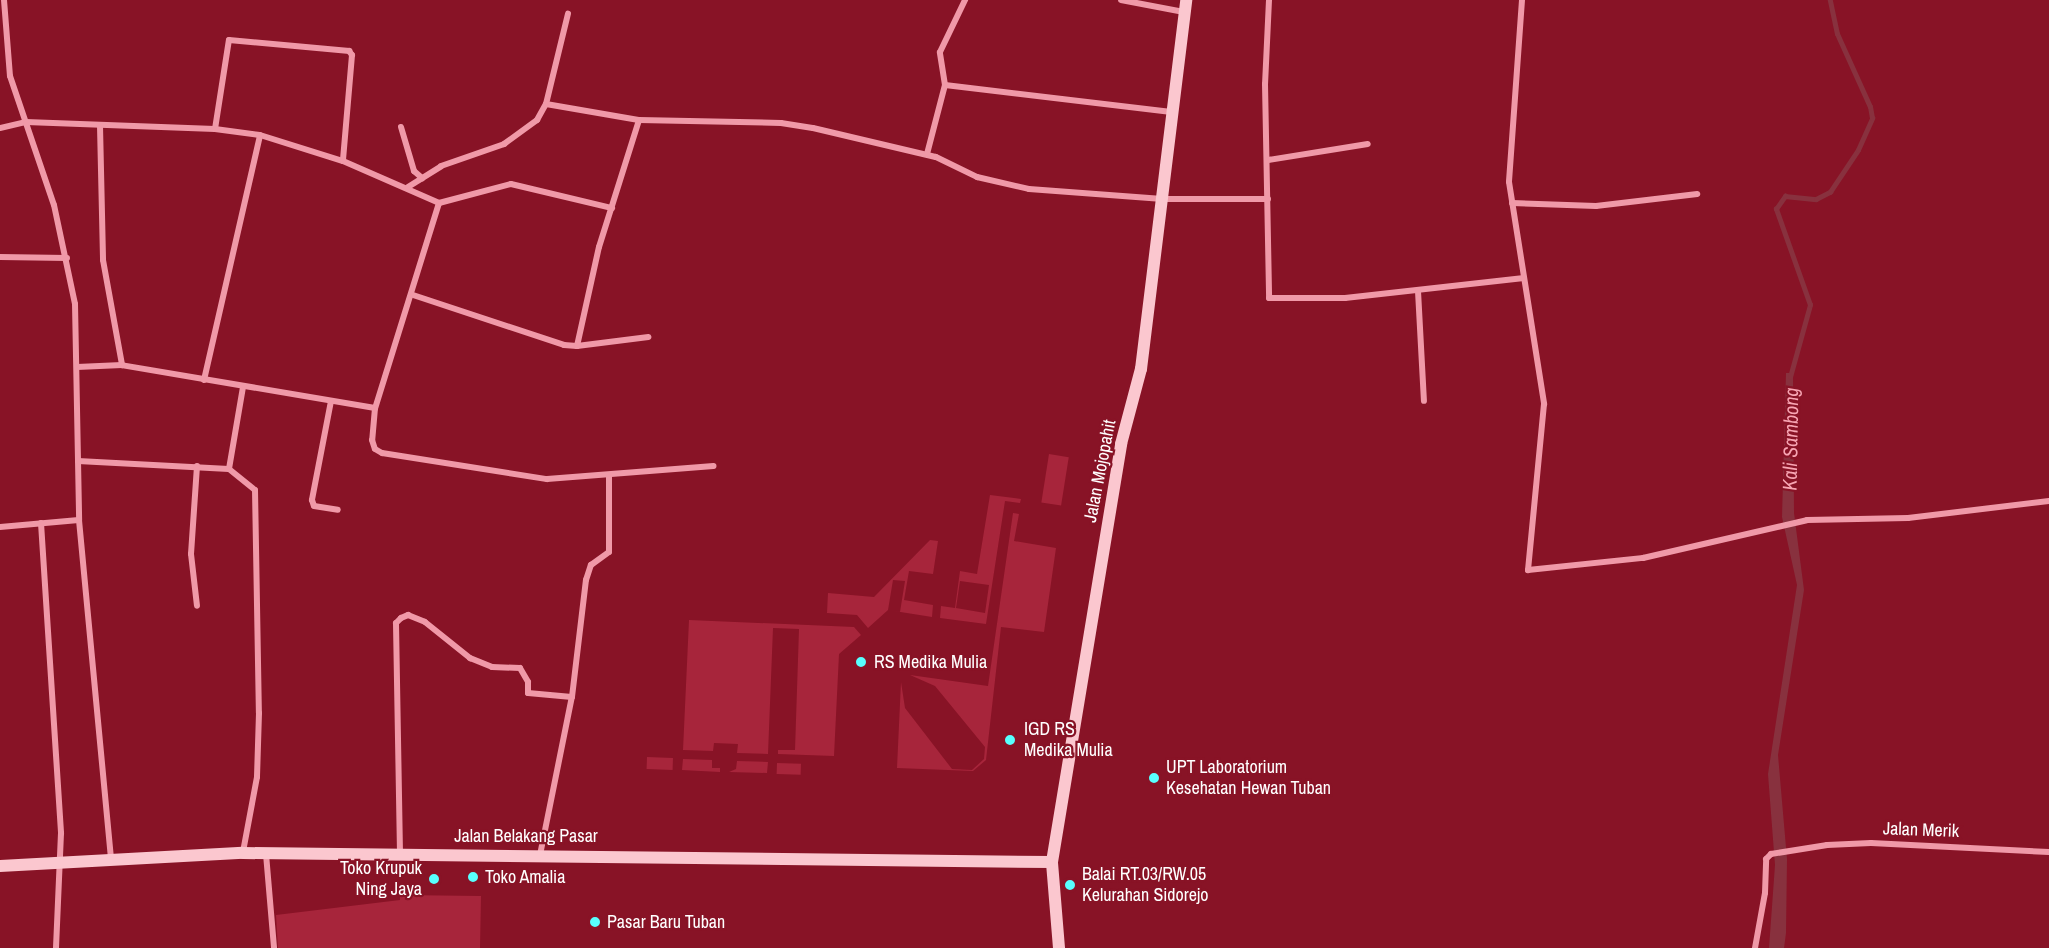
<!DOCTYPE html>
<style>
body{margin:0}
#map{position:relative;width:2049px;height:948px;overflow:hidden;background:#881326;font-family:"Archivo Narrow",sans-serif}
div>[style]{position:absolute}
.green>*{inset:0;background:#a7253b;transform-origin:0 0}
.water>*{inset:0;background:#88313e}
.stream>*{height:4.5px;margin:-2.25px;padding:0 2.25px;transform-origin:2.25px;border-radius:2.25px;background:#88313e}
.street>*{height:6px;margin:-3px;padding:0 3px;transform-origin:3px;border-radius:3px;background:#f099a8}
.secondary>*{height:12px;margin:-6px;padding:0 6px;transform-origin:6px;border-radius:6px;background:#fbc7cf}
.dots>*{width:16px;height:16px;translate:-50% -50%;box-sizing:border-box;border:3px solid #881326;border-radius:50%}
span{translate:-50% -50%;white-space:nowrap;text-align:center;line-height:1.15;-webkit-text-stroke:4.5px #881326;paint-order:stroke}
.street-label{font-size:18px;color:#fff}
.poi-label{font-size:18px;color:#fff}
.left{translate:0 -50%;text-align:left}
.right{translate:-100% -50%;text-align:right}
.water-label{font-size:20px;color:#f7a5b3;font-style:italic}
</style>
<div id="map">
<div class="green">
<div style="left:1049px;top:454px;width:20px;height:49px;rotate:9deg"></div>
<div style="clip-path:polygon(evenodd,990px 495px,1021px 499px,1020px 503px,1005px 501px,986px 624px,940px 618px,941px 606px,955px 608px,960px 571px,977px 574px,990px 495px,960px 581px,989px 585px,985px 613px,956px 608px,960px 581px)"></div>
<div style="clip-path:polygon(1013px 513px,1019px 514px,1014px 541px,1056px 548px,1044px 632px,1001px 627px,986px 760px,973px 771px,897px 768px,901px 682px,905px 708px,952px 769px,972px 770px,984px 759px,985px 747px,935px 686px,910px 675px,988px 686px)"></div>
<div style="clip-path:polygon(evenodd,930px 540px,938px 541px,933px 574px,909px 571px,904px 600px,933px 605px,932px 617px,888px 610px,868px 628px,857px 615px,827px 613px,828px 593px,874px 597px,930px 540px,893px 580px,905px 581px,900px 612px,888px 610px,893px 580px)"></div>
<div style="clip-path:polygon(689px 620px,854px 627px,861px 635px,839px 654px,834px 756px,778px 754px,778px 750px,795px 750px,799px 629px,773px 628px,768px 754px,737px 753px,738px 744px,714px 743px,713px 751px,683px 750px)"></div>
<div style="left:647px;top:757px;width:26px;height:12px;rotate:2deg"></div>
<div style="clip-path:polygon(683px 759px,712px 760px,712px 768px,720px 768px,720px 772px,682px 770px)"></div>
<div style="clip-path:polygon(737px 761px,768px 762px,767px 773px,729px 772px,736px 769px)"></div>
<div style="left:777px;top:763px;width:24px;height:11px;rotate:2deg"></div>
<div style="clip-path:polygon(400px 895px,481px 896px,480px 948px,278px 948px,276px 915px,400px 900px)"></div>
</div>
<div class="water">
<div style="clip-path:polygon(1786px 373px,1793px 373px,1794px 513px,1804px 590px,1778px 755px,1787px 859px,1786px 933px,1784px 948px,1769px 948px,1775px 865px,1768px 774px,1797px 585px,1782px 517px)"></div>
</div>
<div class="stream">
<div style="left:1790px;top:377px;width:75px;rotate:-74.5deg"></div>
<div style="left:1810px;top:305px;width:102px;rotate:-109.5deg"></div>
<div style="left:1776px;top:209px;width:16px;rotate:-55deg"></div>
<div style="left:1785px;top:196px;width:31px;rotate:6deg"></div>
<div style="left:1816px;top:199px;width:16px;rotate:-27deg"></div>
<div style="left:1830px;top:192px;width:50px;rotate:-56.3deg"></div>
<div style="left:1858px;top:150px;width:35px;rotate:-66deg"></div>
<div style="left:1872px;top:118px;width:11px;rotate:-100deg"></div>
<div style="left:1870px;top:107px;width:80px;rotate:-114.3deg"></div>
<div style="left:1837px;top:34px;width:35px;rotate:-102deg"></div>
</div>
<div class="street">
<div style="left:4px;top:0;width:76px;rotate:85.5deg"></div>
<div style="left:10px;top:76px;width:136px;rotate:71.2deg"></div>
<div style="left:54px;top:205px;width:101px;rotate:78deg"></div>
<div style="left:75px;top:304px;width:216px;rotate:88.9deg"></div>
<div style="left:79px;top:520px;width:340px;rotate:84.6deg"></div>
<div style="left:1121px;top:0;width:64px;rotate:10.8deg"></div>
<div style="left:1269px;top:0;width:84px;rotate:92.7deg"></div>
<div style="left:1265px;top:84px;width:214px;rotate:88.9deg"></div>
<div style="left:1269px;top:298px;width:76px"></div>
<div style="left:1345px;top:298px;width:180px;rotate:-6.4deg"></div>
<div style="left:1522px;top:0;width:182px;rotate:94.1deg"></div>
<div style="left:1509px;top:182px;width:225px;rotate:81deg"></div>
<div style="left:1544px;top:404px;width:167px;rotate:95.5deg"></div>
<div style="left:1528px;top:570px;width:116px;rotate:-6deg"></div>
<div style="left:1643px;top:558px;width:168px;rotate:-13deg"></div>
<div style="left:1807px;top:520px;width:101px;rotate:-1.1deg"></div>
<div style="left:1908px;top:518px;width:142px;rotate:-6.9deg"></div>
<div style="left:945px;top:85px;width:33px;rotate:-99deg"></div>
<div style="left:940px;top:52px;width:58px;rotate:-64.3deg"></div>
<div style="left:546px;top:104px;width:94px;rotate:9.8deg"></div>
<div style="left:639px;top:120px;width:142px;rotate:1.2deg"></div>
<div style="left:781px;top:123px;width:32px;rotate:9deg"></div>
<div style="left:813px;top:128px;width:126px;rotate:13.3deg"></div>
<div style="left:936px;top:157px;width:46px;rotate:26deg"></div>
<div style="left:977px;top:177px;width:53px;rotate:13deg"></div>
<div style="left:1029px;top:189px;width:134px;rotate:4.3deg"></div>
<div style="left:1163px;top:199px;width:105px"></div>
<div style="left:100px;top:126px;width:134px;rotate:88.7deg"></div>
<div style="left:103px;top:260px;width:107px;rotate:79.7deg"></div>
<div style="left:401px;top:127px;width:46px;rotate:73.5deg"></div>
<div style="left:414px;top:171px;width:11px;rotate:41deg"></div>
<div style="left:0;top:128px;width:27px;rotate:-13deg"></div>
<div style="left:26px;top:122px;width:189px;rotate:2.1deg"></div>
<div style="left:215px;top:129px;width:45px;rotate:7.6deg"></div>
<div style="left:260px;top:135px;width:87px;rotate:17.4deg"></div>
<div style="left:343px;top:161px;width:105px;rotate:23.6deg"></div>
<div style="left:439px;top:203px;width:215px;rotate:107.3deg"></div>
<div style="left:375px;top:408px;width:257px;rotate:-170.4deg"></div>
<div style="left:122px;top:365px;width:45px;rotate:177.5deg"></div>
<div style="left:215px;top:129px;width:90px;rotate:-81.1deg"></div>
<div style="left:229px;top:40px;width:121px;rotate:5.2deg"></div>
<div style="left:349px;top:51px;width:5px;rotate:53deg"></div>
<div style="left:352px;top:55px;width:106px;rotate:94.9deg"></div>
<div style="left:927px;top:154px;width:71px;rotate:-75.4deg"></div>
<div style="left:945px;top:85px;width:228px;rotate:6.8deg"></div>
<div style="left:1268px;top:160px;width:101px;rotate:-9.1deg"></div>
<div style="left:408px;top:187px;width:39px;rotate:-32deg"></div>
<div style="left:441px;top:166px;width:67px;rotate:-19.2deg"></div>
<div style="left:504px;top:144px;width:41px;rotate:-36deg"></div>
<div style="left:537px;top:120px;width:18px;rotate:-61deg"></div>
<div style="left:546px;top:104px;width:93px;rotate:-76.3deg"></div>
<div style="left:439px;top:203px;width:74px;rotate:-14.8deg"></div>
<div style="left:511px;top:184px;width:104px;rotate:13.4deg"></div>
<div style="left:1512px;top:203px;width:84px;rotate:2deg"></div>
<div style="left:1596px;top:206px;width:102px;rotate:-6.8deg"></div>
<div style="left:0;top:257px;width:67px;rotate:0.9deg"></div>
<div style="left:1418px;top:291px;width:110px;rotate:86.9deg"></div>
<div style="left:413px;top:295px;width:159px;rotate:18.3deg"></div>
<div style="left:564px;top:345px;width:13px;rotate:4deg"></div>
<div style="left:577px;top:346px;width:101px;rotate:-77.5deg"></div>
<div style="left:599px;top:247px;width:133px;rotate:-72.5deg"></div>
<div style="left:577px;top:346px;width:72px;rotate:-7.2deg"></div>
<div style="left:204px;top:380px;width:251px;rotate:-77.1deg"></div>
<div style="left:243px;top:387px;width:83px;rotate:99.7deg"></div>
<div style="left:229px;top:469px;width:33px;rotate:39deg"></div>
<div style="left:255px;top:490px;width:223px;rotate:89deg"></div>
<div style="left:259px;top:713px;width:64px;rotate:91.8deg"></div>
<div style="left:257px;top:777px;width:76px;rotate:100.6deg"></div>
<div style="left:331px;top:401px;width:101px;rotate:100.9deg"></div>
<div style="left:312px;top:500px;width:6px;rotate:72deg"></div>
<div style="left:314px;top:506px;width:24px;rotate:9deg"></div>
<div style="left:375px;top:408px;width:32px;rotate:95deg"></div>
<div style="left:372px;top:440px;width:9px;rotate:72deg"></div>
<div style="left:375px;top:449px;width:8px;rotate:30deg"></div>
<div style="left:382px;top:453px;width:167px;rotate:9deg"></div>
<div style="left:547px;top:479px;width:167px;rotate:-4.5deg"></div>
<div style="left:78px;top:461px;width:151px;rotate:3deg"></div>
<div style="left:197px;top:466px;width:88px;rotate:93.9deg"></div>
<div style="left:191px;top:554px;width:52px;rotate:83.4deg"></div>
<div style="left:41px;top:523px;width:311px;rotate:86.3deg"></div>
<div style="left:61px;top:833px;width:115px;rotate:92.5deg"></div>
<div style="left:0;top:527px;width:79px;rotate:-5.1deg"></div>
<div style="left:400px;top:853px;width:230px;rotate:-91deg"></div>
<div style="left:396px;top:623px;width:7px;rotate:-45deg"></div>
<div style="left:401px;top:618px;width:8px;rotate:-23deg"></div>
<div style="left:408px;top:615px;width:18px;rotate:22deg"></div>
<div style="left:425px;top:622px;width:58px;rotate:38.7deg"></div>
<div style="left:470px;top:658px;width:24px;rotate:22deg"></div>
<div style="left:492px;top:667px;width:28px;rotate:2deg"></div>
<div style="left:520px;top:668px;width:16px;rotate:60deg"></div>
<div style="left:528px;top:682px;width:11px;rotate:90deg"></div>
<div style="left:528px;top:693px;width:44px;rotate:5.2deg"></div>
<div style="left:266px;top:854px;width:94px;rotate:85.1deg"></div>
<div style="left:540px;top:855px;width:161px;rotate:-78.6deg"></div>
<div style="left:572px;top:697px;width:118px;rotate:-83.2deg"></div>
<div style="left:586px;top:580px;width:16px;rotate:-72deg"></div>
<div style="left:591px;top:565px;width:22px;rotate:-36deg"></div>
<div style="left:609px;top:552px;width:77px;rotate:-90deg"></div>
<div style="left:1755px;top:948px;width:56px;rotate:-79.7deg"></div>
<div style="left:1765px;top:893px;width:34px;rotate:-88deg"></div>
<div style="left:1766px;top:859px;width:7px;rotate:-45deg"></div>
<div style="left:1771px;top:854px;width:57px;rotate:-9.1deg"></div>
<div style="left:1827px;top:845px;width:44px;rotate:-2.6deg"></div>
<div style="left:1871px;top:843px;width:178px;rotate:2.9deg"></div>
</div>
<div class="secondary">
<div style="left:0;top:866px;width:243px;rotate:-3.1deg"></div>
<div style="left:243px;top:853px;width:809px;rotate:0.64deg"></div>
<div style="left:1059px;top:948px;width:86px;rotate:-94.7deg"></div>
<div style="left:1052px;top:862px;width:424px;rotate:-80.6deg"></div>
<div style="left:1121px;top:444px;width:78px;rotate:-75.1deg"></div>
<div style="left:1141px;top:369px;width:372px;rotate:-83deg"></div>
</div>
<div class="dots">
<div style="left:861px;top:662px;background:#58fffe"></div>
<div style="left:1010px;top:740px;background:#58fffe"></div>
<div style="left:1154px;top:778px;background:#58fffe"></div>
<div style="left:473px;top:877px;background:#58fffe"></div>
<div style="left:434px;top:879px;background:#58fffe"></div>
<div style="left:1070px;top:885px;background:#58fffe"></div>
<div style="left:595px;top:922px;background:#58fffe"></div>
</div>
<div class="street-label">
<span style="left:1100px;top:471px;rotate:-79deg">Jalan Mojopahit</span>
<span style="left:1921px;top:830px;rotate:2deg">Jalan Merik</span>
<span style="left:526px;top:836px">Jalan Belakang Pasar</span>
</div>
<div class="poi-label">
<span class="left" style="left:874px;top:662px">RS Medika Mulia</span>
<span class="left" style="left:1024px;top:740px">IGD RS<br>Medika Mulia</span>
<span class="left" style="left:1166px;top:778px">UPT Laboratorium<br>Kesehatan Hewan Tuban</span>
<span class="right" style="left:422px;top:879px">Toko Krupuk<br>Ning Jaya</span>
<span class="left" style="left:1082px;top:885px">Balai RT.03/RW.05<br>Kelurahan Sidorejo</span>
<span class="left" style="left:485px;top:877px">Toko Amalia</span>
<span class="left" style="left:607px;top:922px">Pasar Baru Tuban</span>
</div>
<div class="water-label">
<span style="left:1790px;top:439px;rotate:-89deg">Kali Sambong</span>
</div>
</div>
